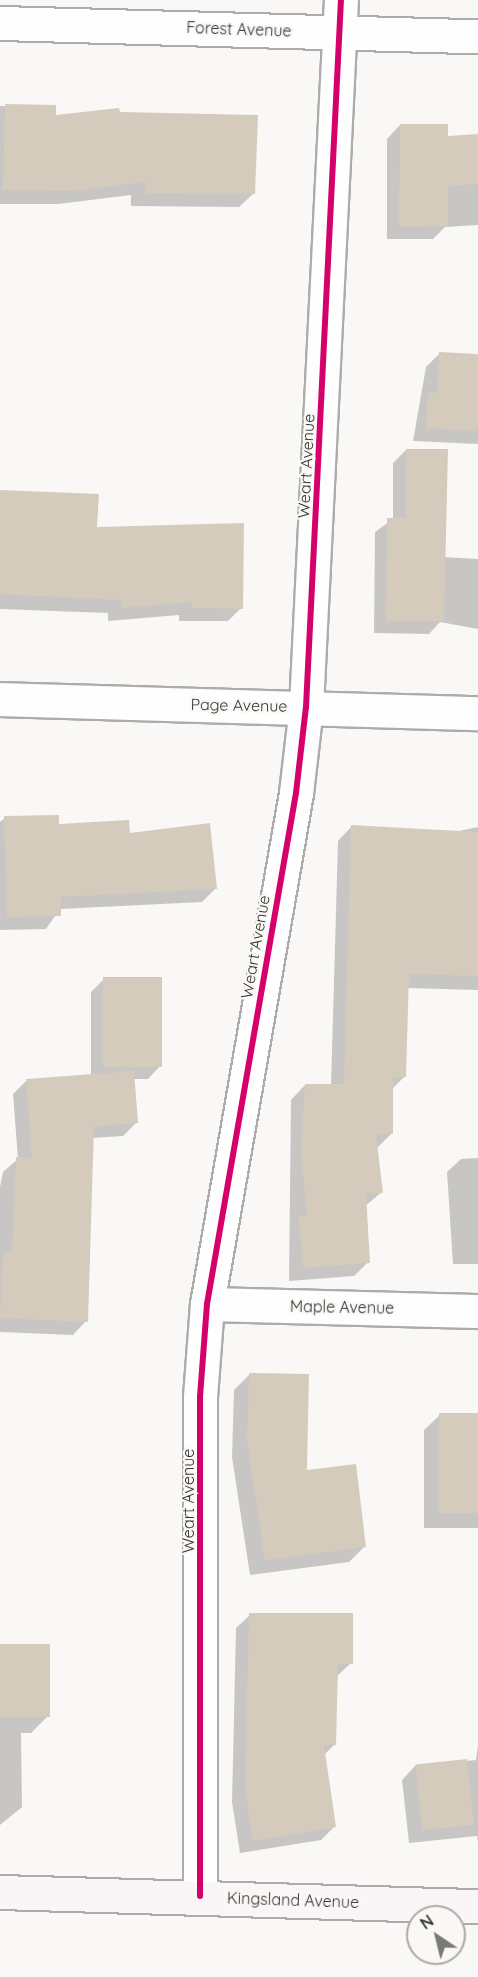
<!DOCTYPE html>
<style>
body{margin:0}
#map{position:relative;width:478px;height:1977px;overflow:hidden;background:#f9f8f6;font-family:Quicksand,sans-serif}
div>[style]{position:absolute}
.shadow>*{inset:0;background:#0003}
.building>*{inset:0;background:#d5cbbc;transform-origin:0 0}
.roads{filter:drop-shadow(2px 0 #adacaa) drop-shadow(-2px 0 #adacaa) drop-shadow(0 2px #adacaa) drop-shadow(0 -2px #adacaa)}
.minor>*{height:33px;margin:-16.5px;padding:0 16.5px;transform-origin:16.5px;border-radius:16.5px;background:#fefefe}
.secondary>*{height:33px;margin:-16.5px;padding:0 16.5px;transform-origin:16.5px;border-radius:16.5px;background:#faf6f7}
.cycleway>*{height:6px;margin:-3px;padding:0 3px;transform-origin:3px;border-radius:3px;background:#d6006c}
span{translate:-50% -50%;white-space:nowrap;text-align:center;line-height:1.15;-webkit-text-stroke:4.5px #faf8f5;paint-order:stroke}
.street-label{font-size:16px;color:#363534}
.north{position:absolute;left:406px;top:1905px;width:60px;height:60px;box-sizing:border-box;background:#faf8f5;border:2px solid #acaaa8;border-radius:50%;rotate:325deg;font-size:16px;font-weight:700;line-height:24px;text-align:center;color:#363534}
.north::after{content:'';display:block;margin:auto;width:21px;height:27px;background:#7a7978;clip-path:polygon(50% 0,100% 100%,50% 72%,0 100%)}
</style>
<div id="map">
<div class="shadow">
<div style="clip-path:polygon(0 106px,54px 106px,54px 117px,119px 114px,254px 193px,239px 207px,131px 206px,131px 195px,58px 204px,0 204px)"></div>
<div style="clip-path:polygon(400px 125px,446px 137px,478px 136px,478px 225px,445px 227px,433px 239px,387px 239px,387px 139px)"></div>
<div style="clip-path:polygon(439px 354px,478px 355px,478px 444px,413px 441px,426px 367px)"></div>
<div style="clip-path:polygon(406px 450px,443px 557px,478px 559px,478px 629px,440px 622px,429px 634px,374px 633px,375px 532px,393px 519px,393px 463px)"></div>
<div style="clip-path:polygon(0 495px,96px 529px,241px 608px,228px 621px,179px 621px,179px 615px,108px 621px,108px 613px,0 609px)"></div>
<div style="clip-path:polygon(5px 818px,128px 835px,216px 888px,202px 902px,60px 909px,46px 929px,0 930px,0 822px)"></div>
<div style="clip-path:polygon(352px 826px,454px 832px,478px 827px,478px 990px,407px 988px,404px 1077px,392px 1089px,392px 1133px,377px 1148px,382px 1192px,365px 1206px,368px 1262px,354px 1276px,289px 1281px,291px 1100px,305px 1085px,331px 1085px,338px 841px)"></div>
<div style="clip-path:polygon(104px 979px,161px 1065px,148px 1079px,133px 1079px,136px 1123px,123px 1136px,92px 1138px,86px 1321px,73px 1335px,0 1332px,0 1187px,3px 1172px,18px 1159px,13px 1094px,27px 1080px,91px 1076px,91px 992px)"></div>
<div style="clip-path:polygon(478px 1158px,478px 1264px,453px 1264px,447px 1172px,461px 1159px)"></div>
<div style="clip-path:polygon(250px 1374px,305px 1472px,364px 1547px,349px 1562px,250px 1575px,232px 1457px,234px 1390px)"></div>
<div style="clip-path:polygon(440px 1415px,478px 1415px,478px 1528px,424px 1528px,424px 1430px)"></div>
<div style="clip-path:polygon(250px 1615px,351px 1663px,336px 1677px,335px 1744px,324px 1755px,334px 1827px,321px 1840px,240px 1853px,232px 1802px,236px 1628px)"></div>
<div style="clip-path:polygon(0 1646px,49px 1715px,31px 1733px,21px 1733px,22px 1807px,0 1825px)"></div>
<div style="clip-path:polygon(478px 1745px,478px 1842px,477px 1836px,409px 1843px,402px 1780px,415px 1766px,476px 1760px)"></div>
</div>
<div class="building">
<div style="clip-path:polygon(5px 104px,56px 105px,56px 115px,119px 108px,120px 112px,258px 115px,255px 194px,145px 193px,145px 182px,73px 191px,3px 190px)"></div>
<div style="clip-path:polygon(400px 124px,448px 124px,448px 136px,478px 134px,478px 184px,448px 186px,448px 226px,399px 227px)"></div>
<div style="clip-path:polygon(439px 352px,478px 354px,478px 431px,426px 428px,428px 393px,437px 393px)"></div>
<div style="clip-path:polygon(406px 449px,448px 449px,444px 621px,386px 621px,387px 518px,405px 518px)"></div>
<div style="clip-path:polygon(0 490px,99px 494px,97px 527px,244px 523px,243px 609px,192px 608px,192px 602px,121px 608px,121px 600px,0 594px)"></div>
<div style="clip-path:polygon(59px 815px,59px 824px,129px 820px,130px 833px,210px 823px,217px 889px,61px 897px,61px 916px,7px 917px,4px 816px)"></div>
<div style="clip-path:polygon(351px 825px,478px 832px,478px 976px,409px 974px,406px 1077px,393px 1077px,393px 1134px,376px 1134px,383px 1193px,366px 1194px,370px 1263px,303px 1268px,299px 1216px,307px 1216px,301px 1151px,305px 1084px,344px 1084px)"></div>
<div style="left:103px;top:977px;width:59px;height:90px"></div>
<div style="clip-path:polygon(134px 1071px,138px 1123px,94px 1126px,88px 1322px,0 1318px,3px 1252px,12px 1253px,16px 1157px,32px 1158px,26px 1079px)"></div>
<div style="clip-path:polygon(249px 1373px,309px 1374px,307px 1470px,356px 1464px,366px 1547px,265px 1560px,247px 1440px)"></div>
<div style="left:439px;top:1413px;width:39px;height:100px"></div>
<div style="clip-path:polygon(249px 1613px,353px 1613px,353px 1664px,338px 1664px,336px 1745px,324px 1745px,336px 1827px,253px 1841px,245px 1788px)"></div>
<div style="left:0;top:1644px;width:50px;height:73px"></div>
<div style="left:467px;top:1759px;width:66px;height:52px;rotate:84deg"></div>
</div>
<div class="roads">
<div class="minor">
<div style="left:0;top:23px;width:478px;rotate:1.6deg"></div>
<div style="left:0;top:699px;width:478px;rotate:1.7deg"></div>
<div style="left:207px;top:1304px;width:271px;rotate:1.5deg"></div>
<div style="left:200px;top:1896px;width:499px;rotate:-90deg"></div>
<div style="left:200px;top:1397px;width:93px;rotate:-85.7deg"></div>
<div style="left:207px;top:1304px;width:519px;rotate:-80.12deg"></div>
<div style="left:296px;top:793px;width:87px;rotate:-83.4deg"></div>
<div style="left:306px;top:707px;width:708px;rotate:-87.17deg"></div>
</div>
<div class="secondary">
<div style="left:0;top:1892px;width:478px;rotate:1.7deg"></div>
</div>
</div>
<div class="cycleway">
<div style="left:200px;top:1896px;width:499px;rotate:-90deg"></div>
<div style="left:200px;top:1397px;width:93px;rotate:-85.7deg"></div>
<div style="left:207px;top:1304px;width:519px;rotate:-80.12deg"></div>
<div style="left:296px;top:793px;width:87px;rotate:-83.4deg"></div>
<div style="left:306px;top:707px;width:708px;rotate:-87.17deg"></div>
</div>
<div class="street-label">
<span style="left:239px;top:29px;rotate:2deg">Forest Avenue</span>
<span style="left:306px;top:466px;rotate:-87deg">Weart Avenue</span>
<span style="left:239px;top:705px;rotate:1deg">Page Avenue</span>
<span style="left:255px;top:947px;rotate:-80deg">Weart Avenue</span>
<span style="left:342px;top:1307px;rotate:1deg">Maple Avenue</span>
<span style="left:188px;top:1501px;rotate:-90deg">Weart Avenue</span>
<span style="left:293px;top:1900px;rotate:2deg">Kingsland Avenue</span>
</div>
<div class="north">N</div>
</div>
